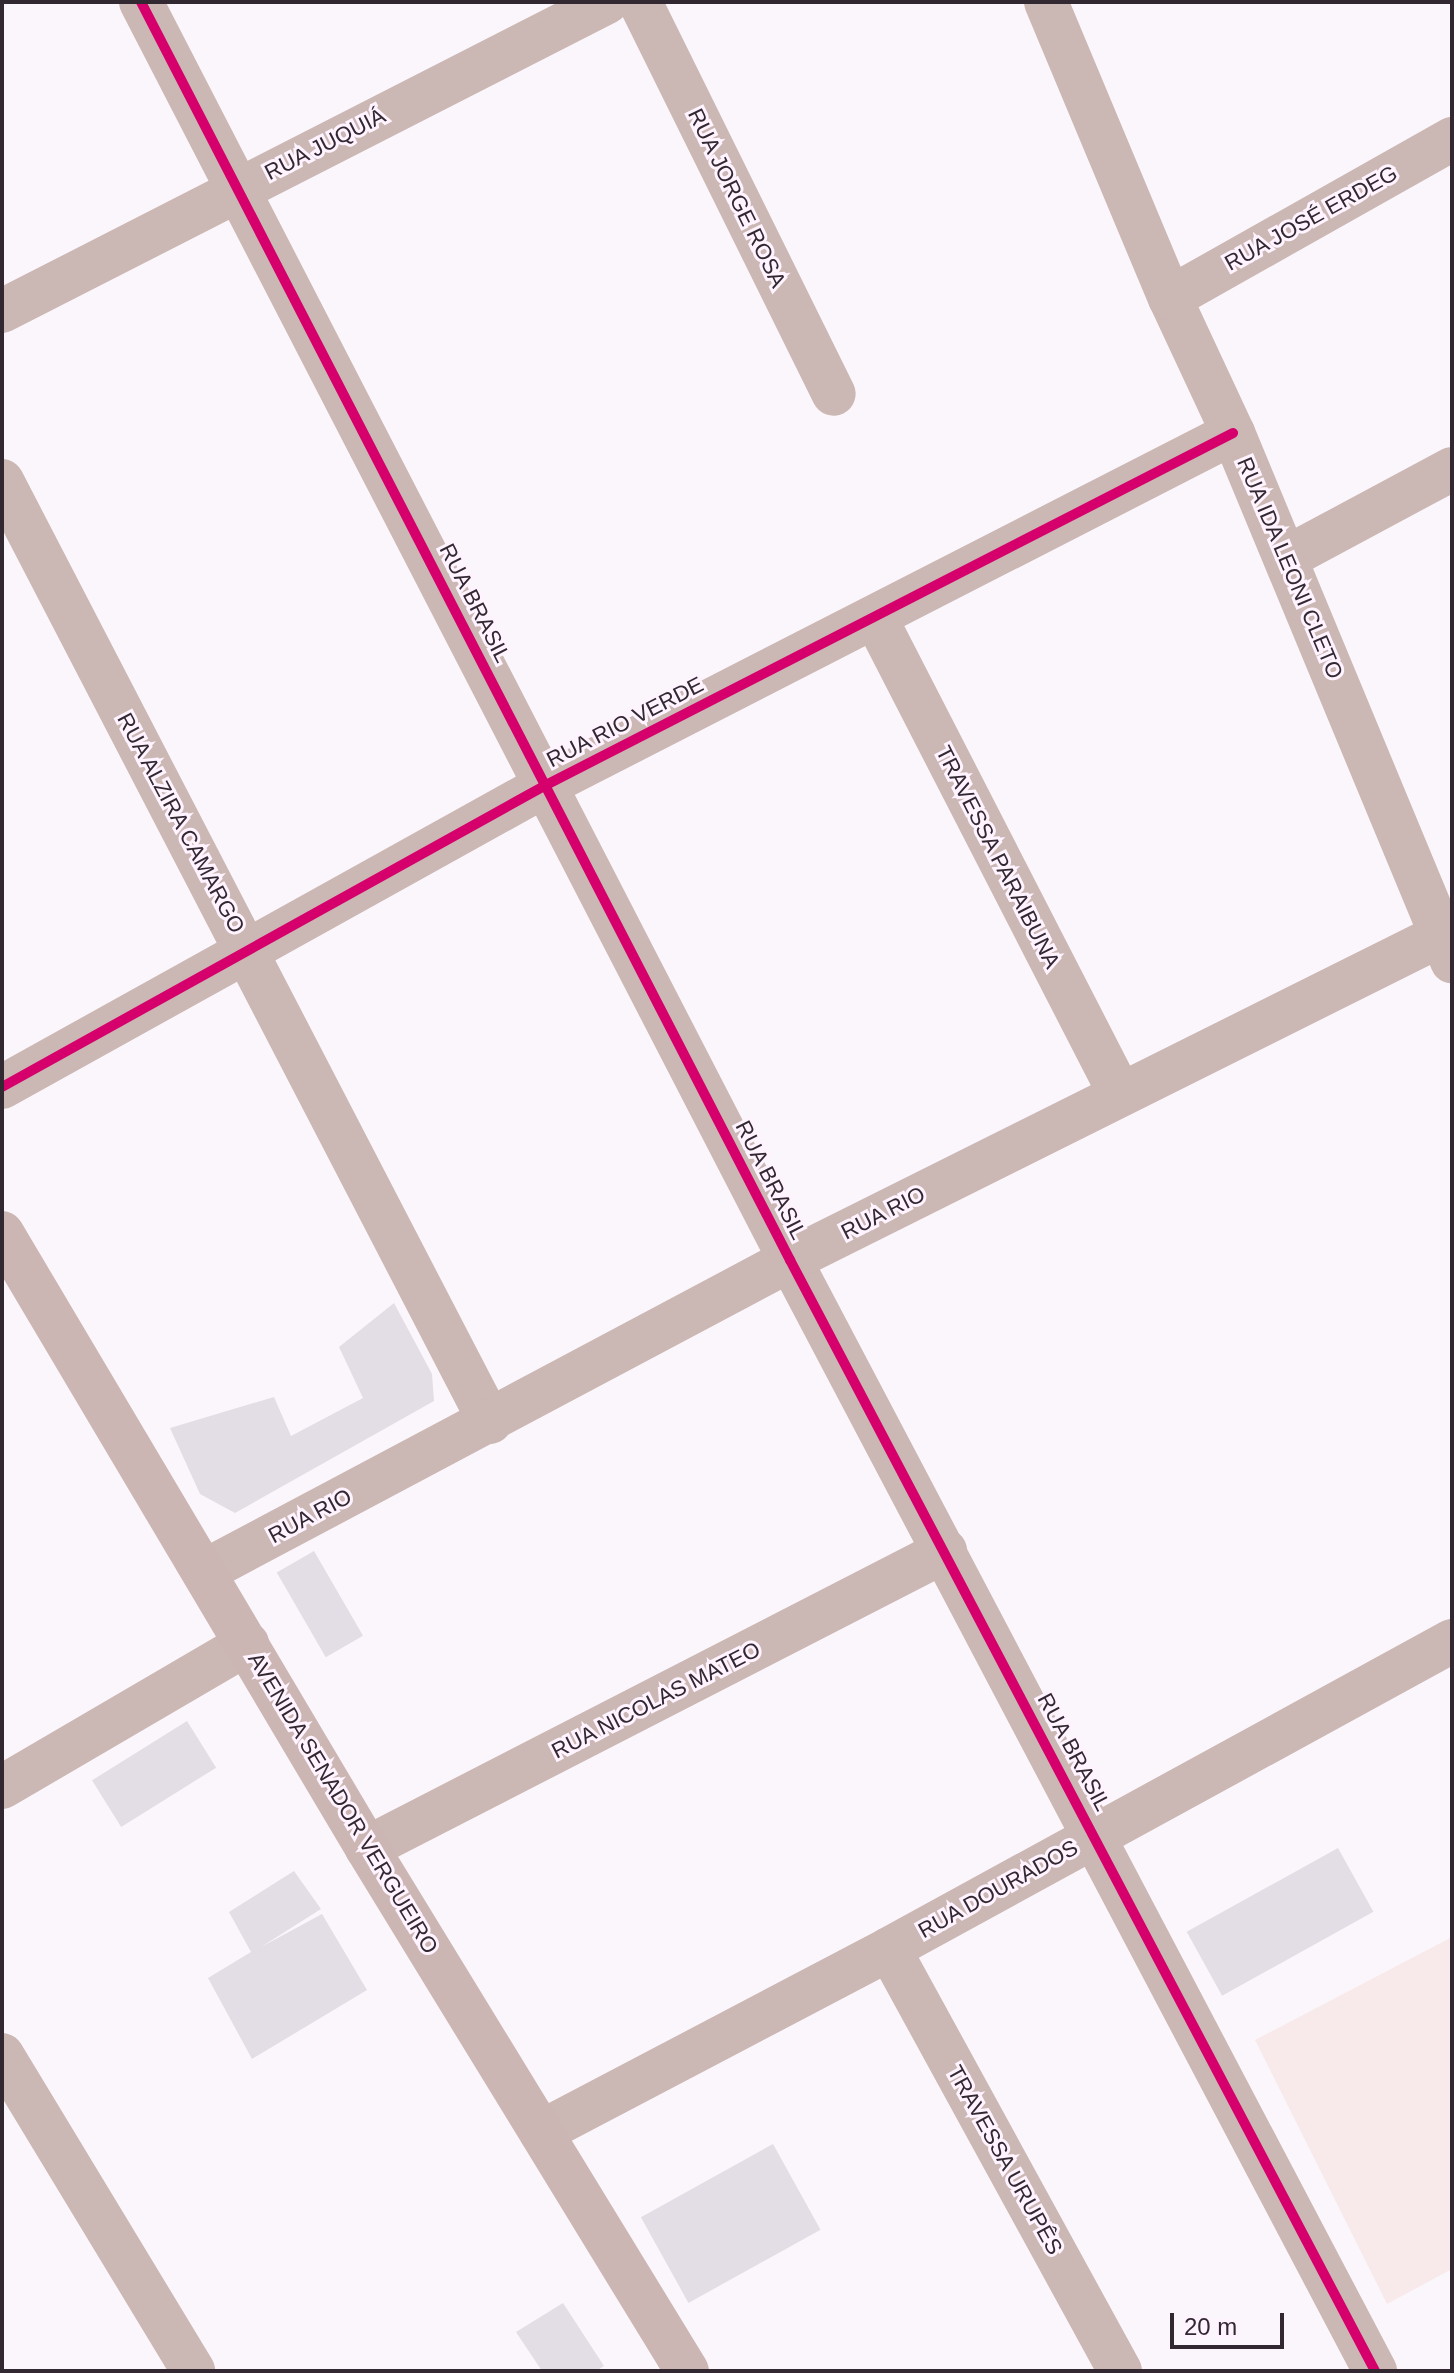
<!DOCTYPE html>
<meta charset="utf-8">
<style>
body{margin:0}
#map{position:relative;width:1454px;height:2373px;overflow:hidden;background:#fbf6fb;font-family:Arial,sans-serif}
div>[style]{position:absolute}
.education>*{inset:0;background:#f8eaea}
.building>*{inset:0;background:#e3dde5;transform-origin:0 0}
.minor>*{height:44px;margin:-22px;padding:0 22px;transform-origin:22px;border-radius:22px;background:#cbb7b3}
.major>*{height:44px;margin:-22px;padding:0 22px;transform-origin:22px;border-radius:22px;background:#ccb6b4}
.cycleway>*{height:10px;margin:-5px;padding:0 5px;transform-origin:5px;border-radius:5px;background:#d6006c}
span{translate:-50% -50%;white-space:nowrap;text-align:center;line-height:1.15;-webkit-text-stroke:6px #fef3fe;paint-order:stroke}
.street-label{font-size:22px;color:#322832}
.frame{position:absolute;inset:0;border:4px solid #322832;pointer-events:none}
.scale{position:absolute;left:1170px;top:2313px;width:114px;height:36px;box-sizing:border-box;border:4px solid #322832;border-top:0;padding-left:10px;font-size:24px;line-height:28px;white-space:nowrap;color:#322832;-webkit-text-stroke:6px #fef3fe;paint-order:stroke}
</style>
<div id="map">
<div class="education">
<div style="clip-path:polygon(1452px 1937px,1452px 2269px,1387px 2304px,1255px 2040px)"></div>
</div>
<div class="building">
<div style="clip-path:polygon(394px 1303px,432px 1374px,434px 1401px,235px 1513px,200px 1494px,170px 1428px,274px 1397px,291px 1436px,363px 1398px,339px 1347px)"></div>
<div style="left:314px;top:1551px;width:98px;height:43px;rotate:60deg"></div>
<div style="left:187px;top:1721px;width:55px;height:112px;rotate:58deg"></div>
<div style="left:1338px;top:1848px;width:73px;height:173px;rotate:61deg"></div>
<div style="clip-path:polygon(294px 1871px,321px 1909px,261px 1947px,322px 1914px,367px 1990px,252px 2059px,208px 1978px,251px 1952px,229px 1912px)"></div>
<div style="left:773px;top:2144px;width:98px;height:151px;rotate:61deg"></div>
<div style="clip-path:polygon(563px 2303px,604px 2366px,596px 2371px,542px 2371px,516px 2332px)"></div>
</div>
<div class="minor">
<div style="left:141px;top:2px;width:1416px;rotate:62.71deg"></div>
<div style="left:790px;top:1260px;width:1256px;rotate:62.23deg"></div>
<div style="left:640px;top:2px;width:437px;rotate:63.7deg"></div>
<div style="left:1046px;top:2px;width:321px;rotate:67.3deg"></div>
<div style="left:1170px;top:298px;width:149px;rotate:65deg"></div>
<div style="left:1233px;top:433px;width:572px;rotate:67.47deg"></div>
<div style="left:1170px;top:298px;width:324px;rotate:-29.4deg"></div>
<div style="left:2px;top:311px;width:679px;rotate:-27.06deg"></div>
<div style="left:2px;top:481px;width:1060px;rotate:62.59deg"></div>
<div style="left:1286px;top:558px;width:188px;rotate:-28.2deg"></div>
<div style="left:876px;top:619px;width:534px;rotate:62.81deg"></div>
<div style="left:2px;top:1087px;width:622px;rotate:-29.04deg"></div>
<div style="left:546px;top:785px;width:772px;rotate:-27.13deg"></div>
<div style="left:205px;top:1571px;width:663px;rotate:-28deg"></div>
<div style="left:790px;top:1260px;width:728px;rotate:-26.53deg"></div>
<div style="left:2px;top:1787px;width:284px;rotate:-30.3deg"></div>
<div style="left:367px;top:1848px;width:650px;rotate:-27.2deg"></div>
<div style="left:889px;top:1949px;width:481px;rotate:61.3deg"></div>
<div style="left:2px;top:2055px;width:369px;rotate:58.8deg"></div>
<div style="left:541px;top:2132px;width:393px;rotate:-27.7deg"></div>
<div style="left:889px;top:1949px;width:642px;rotate:-28.68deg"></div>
</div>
<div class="major">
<div style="left:2px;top:1233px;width:715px;rotate:59.31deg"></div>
<div style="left:367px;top:1848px;width:613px;rotate:58.54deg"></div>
</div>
<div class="cycleway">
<div style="left:141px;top:2px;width:1416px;rotate:62.71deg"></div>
<div style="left:790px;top:1260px;width:1256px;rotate:62.23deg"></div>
<div style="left:2px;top:1087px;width:622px;rotate:-29.04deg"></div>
<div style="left:546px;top:785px;width:772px;rotate:-27.13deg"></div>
</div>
<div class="street-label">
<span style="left:325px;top:144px;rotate:-27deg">RUA JUQUIÁ</span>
<span style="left:737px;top:198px;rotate:64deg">RUA JORGE ROSA</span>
<span style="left:1311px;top:218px;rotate:-29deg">RUA JOSÉ ERDEG</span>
<span style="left:1290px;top:568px;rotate:67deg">RUA IDA LEONI CLETO</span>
<span style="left:475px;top:603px;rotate:63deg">RUA BRASIL</span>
<span style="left:625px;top:722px;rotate:-27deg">RUA RIO VERDE</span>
<span style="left:181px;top:823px;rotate:62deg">RUA ALZIRA CAMARGO</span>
<span style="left:998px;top:857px;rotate:63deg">TRAVESSA PARAIBUNA</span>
<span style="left:771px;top:1180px;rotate:63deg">RUA BRASIL</span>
<span style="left:883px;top:1213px;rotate:-27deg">RUA RIO</span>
<span style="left:310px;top:1516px;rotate:-28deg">RUA RIO</span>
<span style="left:656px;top:1700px;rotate:-27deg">RUA NICOLAS MATEO</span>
<span style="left:1074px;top:1752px;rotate:62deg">RUA BRASIL</span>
<span style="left:343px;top:1803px;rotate:59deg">AVENIDA SENADOR VERGUEIRO</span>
<span style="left:998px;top:1889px;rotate:-29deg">RUA DOURADOS</span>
<span style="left:1005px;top:2160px;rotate:61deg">TRAVESSA URUPÊS</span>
</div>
<div class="frame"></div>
<div class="scale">20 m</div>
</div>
